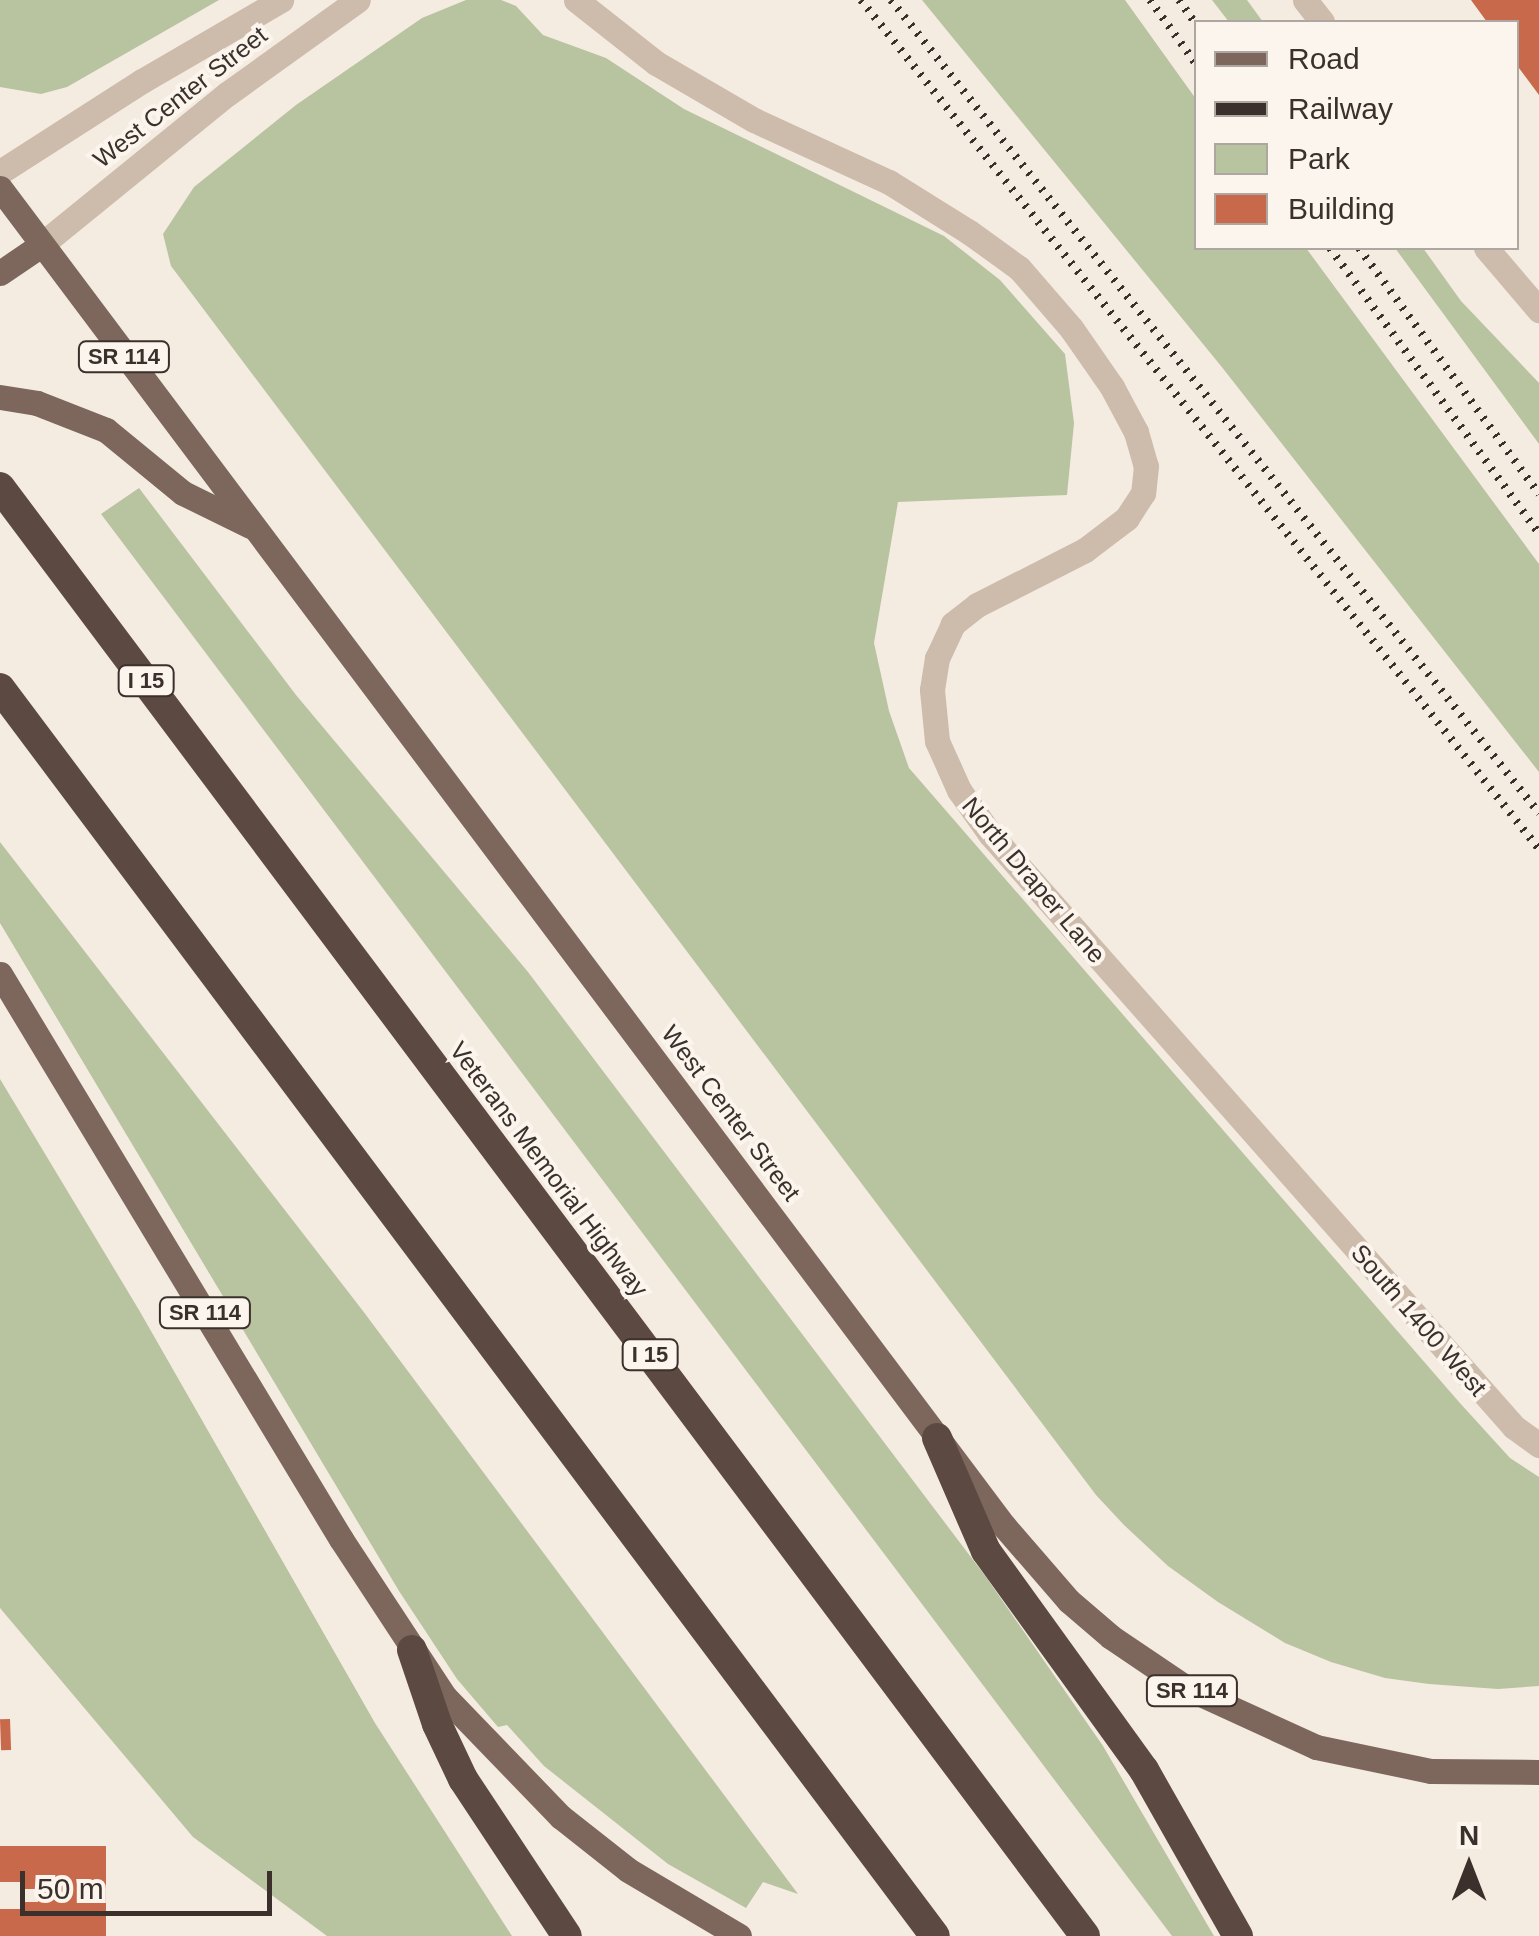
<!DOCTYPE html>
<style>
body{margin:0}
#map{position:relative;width:1539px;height:1936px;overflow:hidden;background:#f4ebe1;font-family:Arial,sans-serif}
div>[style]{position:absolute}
.green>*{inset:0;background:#b8c4a0}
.building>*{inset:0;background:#c8694b;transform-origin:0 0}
.minor>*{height:25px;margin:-12.5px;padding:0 12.5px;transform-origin:12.5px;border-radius:12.5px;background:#cdbbac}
.major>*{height:25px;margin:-12.5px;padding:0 12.5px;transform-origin:12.5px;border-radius:12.5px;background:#7d675c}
.highway>*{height:30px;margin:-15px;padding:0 15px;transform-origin:15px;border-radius:15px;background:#5c4a42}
.rail>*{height:8px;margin-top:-4px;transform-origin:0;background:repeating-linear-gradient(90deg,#3b302b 0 2.5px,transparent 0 10.5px)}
span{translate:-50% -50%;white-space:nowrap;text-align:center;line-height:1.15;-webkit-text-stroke:8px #fbf5ee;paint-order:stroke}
.shield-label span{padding:2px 8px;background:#fbf5ee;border:2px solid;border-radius:8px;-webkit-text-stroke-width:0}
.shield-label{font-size:22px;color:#3b302b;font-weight:700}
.street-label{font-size:25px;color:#3b302b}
.legend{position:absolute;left:1194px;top:20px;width:325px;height:230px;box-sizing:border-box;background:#fbf5ee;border:2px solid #aea6a0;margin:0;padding:12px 18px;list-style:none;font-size:30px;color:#3b302b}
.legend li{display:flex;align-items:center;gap:20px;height:50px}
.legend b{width:50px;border:2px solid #aea6a0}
.north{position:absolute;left:1419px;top:1816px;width:100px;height:100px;-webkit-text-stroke:8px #fbf5ee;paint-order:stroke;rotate:0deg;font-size:28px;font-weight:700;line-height:40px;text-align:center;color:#3b302b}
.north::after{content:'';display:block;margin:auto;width:35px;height:45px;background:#3b302b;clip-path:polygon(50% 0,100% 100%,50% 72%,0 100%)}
.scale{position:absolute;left:20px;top:1871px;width:252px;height:45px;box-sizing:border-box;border:5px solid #3b302b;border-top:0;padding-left:12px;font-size:30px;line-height:35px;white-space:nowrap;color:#3b302b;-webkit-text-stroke:8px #fbf5ee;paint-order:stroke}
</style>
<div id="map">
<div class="green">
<div style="clip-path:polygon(0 0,219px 0,67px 87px,41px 94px,0 87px)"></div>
<div style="clip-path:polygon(466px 0,501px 0,516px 6px,543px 35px,606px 58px,684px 109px,944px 236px,1000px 280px,1065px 354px,1074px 423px,1067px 495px,898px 502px,874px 643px,889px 711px,909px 768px,1459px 1402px,1510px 1458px,1539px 1477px,1539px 1686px,1498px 1689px,1429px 1684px,1385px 1678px,1331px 1662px,1285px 1643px,1218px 1602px,1168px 1566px,1124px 1525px,1096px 1495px,171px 266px,163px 234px,194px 187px,296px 105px,422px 18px)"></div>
<div style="clip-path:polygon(922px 0,1125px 0,1196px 99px,1196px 248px,1306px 248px,1539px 564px,1539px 772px,1221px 366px)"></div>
<div style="clip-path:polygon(1212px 0,1247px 0,1263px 22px,1229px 22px)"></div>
<div style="clip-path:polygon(1395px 248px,1423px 248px,1461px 301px,1539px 383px,1539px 444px)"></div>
<div style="clip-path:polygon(139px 488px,296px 695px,528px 972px,986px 1577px,1103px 1746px,1214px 1936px,1172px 1936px,101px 514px)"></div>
<div style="clip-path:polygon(0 842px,363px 1311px,798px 1894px,763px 1882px,746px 1908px,668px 1864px,544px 1766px,507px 1725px,498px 1727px,457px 1679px,399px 1591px,0 923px)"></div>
<div style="clip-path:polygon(0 1079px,139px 1310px,375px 1723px,512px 1936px,327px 1936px,193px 1837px,0 1608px)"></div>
</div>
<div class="building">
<div style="clip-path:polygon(1471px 0,1539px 0,1539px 95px,1516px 64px,1516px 22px,1487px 22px)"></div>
<div style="left:10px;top:1719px;width:31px;height:10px;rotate:88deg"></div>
<div style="clip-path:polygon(0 1846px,106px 1846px,106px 1936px,0 1936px,0 1909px,24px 1909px,24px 1902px,38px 1902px,38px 1889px,23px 1889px,23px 1882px,0 1882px)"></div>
</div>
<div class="minor">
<div style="left:576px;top:0;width:102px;rotate:38.2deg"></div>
<div style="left:656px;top:63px;width:113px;rotate:30.2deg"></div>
<div style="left:754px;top:120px;width:149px;rotate:24.7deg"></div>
<div style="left:889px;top:182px;width:94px;rotate:32deg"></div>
<div style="left:969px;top:232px;width:62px;rotate:35.8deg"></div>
<div style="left:1019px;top:268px;width:79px;rotate:49.1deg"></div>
<div style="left:1071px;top:328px;width:72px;rotate:55.2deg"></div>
<div style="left:1112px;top:387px;width:51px;rotate:61.9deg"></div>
<div style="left:1136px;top:432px;width:35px;rotate:74deg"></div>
<div style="left:1146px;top:466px;width:27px;rotate:96deg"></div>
<div style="left:1143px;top:493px;width:30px;rotate:123deg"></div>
<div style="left:1127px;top:518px;width:53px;rotate:142.7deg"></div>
<div style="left:1085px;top:550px;width:121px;rotate:153deg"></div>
<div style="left:977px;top:605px;width:31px;rotate:142deg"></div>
<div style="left:953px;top:624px;width:38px;rotate:115deg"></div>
<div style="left:937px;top:658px;width:32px;rotate:99deg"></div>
<div style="left:932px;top:690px;width:51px;rotate:84.4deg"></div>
<div style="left:937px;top:741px;width:54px;rotate:65.8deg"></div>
<div style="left:959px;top:790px;width:54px;rotate:54.8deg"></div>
<div style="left:990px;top:834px;width:791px;rotate:48.53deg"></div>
<div style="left:1514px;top:1427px;width:31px;rotate:36deg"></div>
<div style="left:1305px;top:0;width:28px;rotate:52deg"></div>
<div style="left:0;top:172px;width:169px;rotate:-32.7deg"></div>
<div style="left:142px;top:81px;width:161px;rotate:-30.2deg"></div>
<div style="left:41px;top:245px;width:240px;rotate:-39.1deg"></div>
<div style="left:227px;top:94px;width:161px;rotate:-35.7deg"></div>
<div style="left:1486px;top:248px;width:82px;rotate:49.5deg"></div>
</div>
<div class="major">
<div style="left:0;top:188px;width:1673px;rotate:53.12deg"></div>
<div style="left:1004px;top:1526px;width:99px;rotate:49.1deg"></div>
<div style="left:1069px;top:1601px;width:55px;rotate:40.6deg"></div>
<div style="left:1111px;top:1637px;width:89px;rotate:34deg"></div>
<div style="left:1185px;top:1687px;width:144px;rotate:24.6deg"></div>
<div style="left:1316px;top:1747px;width:117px;rotate:11.8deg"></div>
<div style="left:1431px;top:1771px;width:108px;rotate:0.5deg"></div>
<div style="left:0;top:273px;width:50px;rotate:-34.3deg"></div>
<div style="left:0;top:397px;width:37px;rotate:9deg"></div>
<div style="left:37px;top:403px;width:74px;rotate:21.4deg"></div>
<div style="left:106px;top:430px;width:99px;rotate:39.3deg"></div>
<div style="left:183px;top:493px;width:75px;rotate:26.2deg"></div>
<div style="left:0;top:974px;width:660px;rotate:58.89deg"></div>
<div style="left:341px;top:1539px;width:188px;rotate:56.7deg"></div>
<div style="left:444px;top:1696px;width:168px;rotate:46deg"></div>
<div style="left:561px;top:1817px;width:85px;rotate:38.3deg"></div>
<div style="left:628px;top:1870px;width:129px;rotate:30.7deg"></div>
</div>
<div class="highway">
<div style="left:0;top:487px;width:1810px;rotate:53.17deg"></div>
<div style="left:0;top:688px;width:1559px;rotate:53.16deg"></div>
<div style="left:937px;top:1438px;width:123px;rotate:66.6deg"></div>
<div style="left:986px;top:1551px;width:270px;rotate:54.2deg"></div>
<div style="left:1144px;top:1770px;width:191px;rotate:60.5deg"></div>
<div style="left:412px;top:1650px;width:78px;rotate:71.3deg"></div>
<div style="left:437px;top:1724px;width:61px;rotate:64.7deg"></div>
<div style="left:463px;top:1779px;width:188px;rotate:56.5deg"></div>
</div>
<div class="rail">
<div style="left:861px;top:0;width:1087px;rotate:51.39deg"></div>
<div style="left:891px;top:0;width:1040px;rotate:51.44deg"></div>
<div style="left:1150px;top:0;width:79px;rotate:54.3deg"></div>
<div style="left:1179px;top:0;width:29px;rotate:55deg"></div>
<div style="left:1330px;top:248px;width:354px;rotate:53.8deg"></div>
<div style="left:1359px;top:248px;width:305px;rotate:53.8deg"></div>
</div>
<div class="shield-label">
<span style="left:124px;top:357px">SR 114</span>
<span style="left:146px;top:681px">I 15</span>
<span style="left:205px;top:1313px">SR 114</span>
<span style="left:650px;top:1355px">I 15</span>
<span style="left:1192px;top:1691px">SR 114</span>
</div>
<div class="street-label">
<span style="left:180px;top:97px;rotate:-38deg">West Center Street</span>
<span style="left:1034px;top:880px;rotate:50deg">North Draper Lane</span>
<span style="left:731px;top:1113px;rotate:53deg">West Center Street</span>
<span style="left:549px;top:1169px;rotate:53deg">Veterans Memorial Highway</span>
<span style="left:1419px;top:1320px;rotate:49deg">South 1400 West</span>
</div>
<ul class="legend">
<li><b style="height:12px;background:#7d675c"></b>Road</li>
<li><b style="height:12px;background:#3b302b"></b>Railway</li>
<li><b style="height:28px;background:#b8c4a0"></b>Park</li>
<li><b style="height:28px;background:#c8694b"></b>Building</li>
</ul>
<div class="north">N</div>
<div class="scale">50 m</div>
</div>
